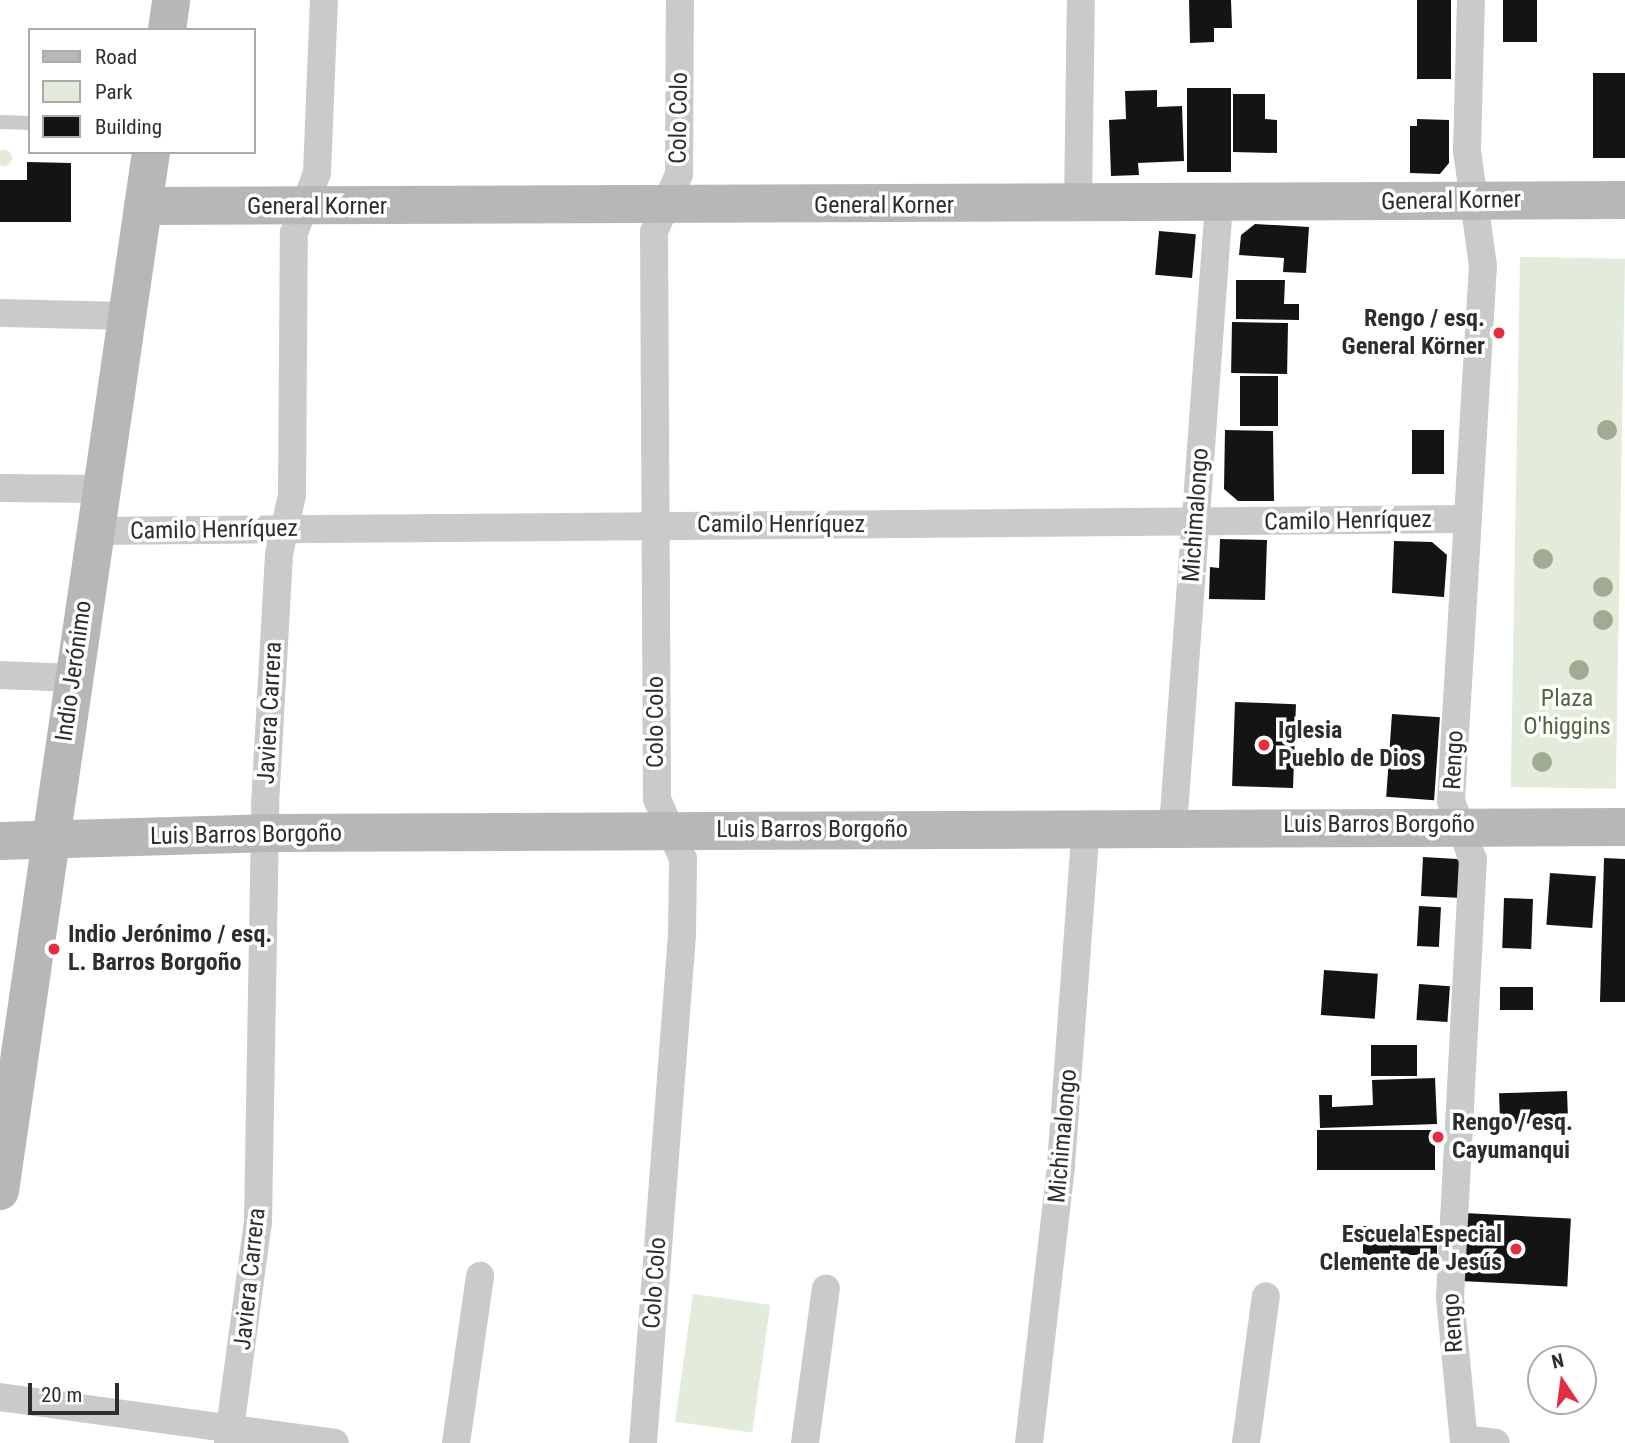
<!DOCTYPE html>
<meta charset="utf-8">
<style>
body{margin:0}
#map{position:relative;width:1625px;height:1443px;overflow:hidden;background:#fff;font-family:"Roboto Condensed",sans-serif}
div>[style]{position:absolute}
.green>*{inset:0;background:#e3ebda;transform-origin:0 0}
.round{border-radius:50%}
.building>*{inset:0;background:#141414;transform-origin:0 0}
.lane>*{height:14px;margin:-7px;padding:0 7px;transform-origin:7px;border-radius:7px;background:#cacaca}
.street>*{height:28px;margin:-14px;padding:0 14px;transform-origin:14px;border-radius:14px;background:#cacaca}
.secondary>*{height:38px;margin:-19px;padding:0 19px;transform-origin:19px;border-radius:19px;background:#b7b7b7}
.trees>*{width:20px;height:20px;margin:-10px;border-radius:50%;background:#9fac93}
.dots>*{width:19px;height:19px;translate:-50% -50%;box-sizing:border-box;border:4px solid #fff;border-radius:50%}
span{translate:-50% -50%;white-space:nowrap;text-align:center;line-height:1.15;-webkit-text-stroke:7px #fff;paint-order:stroke}
.street-label{font-size:24px;color:#2d2d2d}
.poi-label{font-size:24px;color:#2d2d2d;font-weight:700}
.right{translate:-100% -50%;text-align:right}
.left{translate:0 -50%;text-align:left}
.park-label{font-size:24px;color:#51683a}
.legend{position:absolute;left:28px;top:28px;width:228px;height:126px;box-sizing:border-box;background:#fff;border:2px solid #ababab;margin:0;padding:9px 12px;list-style:none;font-size:21px;color:#2d2d2d}
.legend li{display:flex;align-items:center;gap:14px;height:35px}
.legend b{width:35px;border:2px solid #ababab}
.north{position:absolute;left:1527px;top:1345px;width:70px;height:70px;box-sizing:border-box;background:#fff;border:2px solid #ababab;border-radius:50%;rotate:347deg;font-size:19px;font-weight:700;line-height:28px;text-align:center;color:#2d2d2d}
.north::after{content:'';display:block;margin:auto;width:24px;height:32px;background:#e52d40;clip-path:polygon(50% 0,100% 100%,50% 72%,0 100%)}
.scale{position:absolute;left:28px;top:1383px;width:91px;height:32px;box-sizing:border-box;border:4px solid #2d2d2d;border-top:0;padding-left:9px;font-size:21px;line-height:24px;white-space:nowrap;color:#2d2d2d;-webkit-text-stroke:5px #fff;paint-order:stroke}
</style>
<div id="map">
<div class="green">
<div class="round" style="left:-4px;top:150px;width:16px;height:16px"></div>
<div style="left:1520px;top:257px;width:105px;height:530px;rotate:1deg"></div>
<div style="left:693px;top:1294px;width:78px;height:129px;rotate:8deg"></div>
</div>
<div class="building">
<div style="clip-path:polygon(1189px 0,1231px 0,1232px 28px,1214px 28px,1214px 42px,1190px 43px)"></div>
<div style="left:1417px;top:0;width:34px;height:79px"></div>
<div style="left:1503px;top:0;width:34px;height:42px"></div>
<div style="left:1593px;top:73px;width:32px;height:85px"></div>
<div style="left:1187px;top:88px;width:44px;height:84px"></div>
<div style="clip-path:polygon(1157px 90px,1157px 107px,1182px 106px,1184px 161px,1138px 163px,1139px 175px,1111px 176px,1109px 120px,1126px 119px,1125px 91px)"></div>
<div style="clip-path:polygon(1233px 94px,1265px 94px,1265px 119px,1277px 120px,1277px 153px,1233px 152px)"></div>
<div style="clip-path:polygon(1417px 119px,1449px 120px,1449px 163px,1440px 174px,1410px 173px,1410px 126px,1417px 126px)"></div>
<div style="clip-path:polygon(27px 162px,71px 163px,71px 222px,0 222px,0 180px,27px 180px)"></div>
<div style="clip-path:polygon(1255px 224px,1309px 227px,1306px 273px,1283px 272px,1284px 258px,1239px 255px,1241px 235px)"></div>
<div style="left:1159px;top:231px;width:37px;height:44px;rotate:5deg"></div>
<div style="clip-path:polygon(1236px 280px,1285px 280px,1284px 304px,1299px 304px,1299px 320px,1236px 319px)"></div>
<div style="left:1232px;top:322px;width:56px;height:51px;rotate:1deg"></div>
<div style="left:1240px;top:376px;width:38px;height:50px"></div>
<div style="clip-path:polygon(1225px 430px,1273px 431px,1274px 501px,1238px 501px,1224px 489px)"></div>
<div style="left:1412px;top:430px;width:32px;height:44px"></div>
<div style="clip-path:polygon(1220px 539px,1267px 540px,1265px 600px,1209px 599px,1210px 567px,1219px 568px)"></div>
<div style="clip-path:polygon(1394px 541px,1432px 542px,1447px 555px,1444px 597px,1392px 593px)"></div>
<div style="left:1235px;top:702px;width:61px;height:84px;rotate:2deg"></div>
<div style="left:1392px;top:714px;width:48px;height:83px;rotate:4deg"></div>
<div style="clip-path:polygon(1423px 857px,1457px 859px,1467px 869px,1462px 898px,1421px 896px)"></div>
<div style="clip-path:polygon(1604px 858px,1625px 859px,1625px 1002px,1600px 1002px)"></div>
<div style="left:1550px;top:873px;width:46px;height:52px;rotate:4deg"></div>
<div style="left:1504px;top:898px;width:29px;height:50px;rotate:2deg"></div>
<div style="left:1419px;top:906px;width:22px;height:40px;rotate:3deg"></div>
<div style="left:1324px;top:970px;width:54px;height:45px;rotate:4deg"></div>
<div style="left:1419px;top:984px;width:31px;height:36px;rotate:4deg"></div>
<div style="left:1500px;top:987px;width:33px;height:23px"></div>
<div style="left:1371px;top:1045px;width:46px;height:31px"></div>
<div style="clip-path:polygon(1435px 1078px,1437px 1124px,1320px 1128px,1319px 1095px,1332px 1095px,1332px 1107px,1373px 1105px,1372px 1080px)"></div>
<div style="left:1567px;top:1091px;width:31px;height:68px;rotate:88deg"></div>
<div style="left:1435px;top:1130px;width:40px;height:118px;rotate:90deg"></div>
<div style="left:1464px;top:1213px;width:107px;height:68px;rotate:3deg"></div>
<div style="left:1363px;top:1226px;width:74px;height:29px"></div>
</div>
<div class="lane">
<div style="left:0;top:122px;width:30px;rotate:2deg"></div>
</div>
<div class="street">
<div style="left:1078px;top:205px;width:205px;rotate:-89.2deg"></div>
<div style="left:0;top:313px;width:127px;rotate:1.4deg"></div>
<div style="left:0;top:488px;width:101px;rotate:0.6deg"></div>
<div style="left:95px;top:531px;width:1373px;rotate:-0.5deg"></div>
<div style="left:0;top:675px;width:73px;rotate:2.4deg"></div>
<div style="left:1173px;top:827px;width:625px;rotate:-85.78deg"></div>
<div style="left:0;top:1397px;width:338px;rotate:7.8deg"></div>
<div style="left:1464px;top:1439px;width:32px;rotate:7deg"></div>
<div style="left:228px;top:1443px;width:223px;rotate:-82.3deg"></div>
<div style="left:258px;top:1222px;width:417px;rotate:-89deg"></div>
<div style="left:265px;top:805px;width:251px;rotate:-86.8deg"></div>
<div style="left:279px;top:554px;width:60px;rotate:-77.6deg"></div>
<div style="left:292px;top:495px;width:262px;rotate:-89.6deg"></div>
<div style="left:294px;top:233px;width:64px;rotate:-69deg"></div>
<div style="left:317px;top:173px;width:173px;rotate:-87.7deg"></div>
<div style="left:456px;top:1443px;width:169px;rotate:-81.8deg"></div>
<div style="left:643px;top:1443px;width:509px;rotate:-85.61deg"></div>
<div style="left:682px;top:935px;width:76px;rotate:-89.2deg"></div>
<div style="left:683px;top:859px;width:65px;rotate:-113.4deg"></div>
<div style="left:657px;top:799px;width:567px;rotate:-90.3deg"></div>
<div style="left:654px;top:232px;width:63px;rotate:-66.7deg"></div>
<div style="left:679px;top:174px;width:174px;rotate:-89.7deg"></div>
<div style="left:805px;top:1443px;width:156px;rotate:-82.3deg"></div>
<div style="left:1029px;top:1443px;width:280px;rotate:-83.4deg"></div>
<div style="left:1061px;top:1165px;width:338px;rotate:-85.8deg"></div>
<div style="left:1246px;top:1443px;width:148px;rotate:-82.3deg"></div>
<div style="left:1464px;top:1443px;width:147px;rotate:-95.5deg"></div>
<div style="left:1450px;top:1297px;width:438px;rotate:-87deg"></div>
<div style="left:1473px;top:860px;width:63px;rotate:-110.4deg"></div>
<div style="left:1451px;top:801px;width:536px;rotate:-86.58deg"></div>
<div style="left:1483px;top:266px;width:117px;rotate:-97.9deg"></div>
<div style="left:1467px;top:150px;width:150px;rotate:-88.5deg"></div>
</div>
<div class="secondary">
<div style="left:167px;top:30px;width:30px;rotate:-82deg"></div>
<div style="left:143px;top:206px;width:1482px;rotate:-0.23deg"></div>
<div style="left:0;top:841px;width:267px;rotate:-1.7deg"></div>
<div style="left:267px;top:833px;width:1358px;rotate:-0.25deg"></div>
<div style="left:0;top:1191px;width:1050px;rotate:-81.73deg"></div>
</div>
<div class="trees">
<div style="left:1607px;top:430px"></div>
<div style="left:1543px;top:559px"></div>
<div style="left:1603px;top:587px"></div>
<div style="left:1603px;top:620px"></div>
<div style="left:1579px;top:670px"></div>
<div style="left:1542px;top:762px"></div>
</div>
<div class="dots">
<div style="left:1499px;top:333px;background:#e52d40"></div>
<div style="left:1264px;top:745px;background:#e52d40"></div>
<div style="left:54px;top:949px;background:#e52d40"></div>
<div style="left:1438px;top:1137px;background:#e52d40"></div>
<div style="left:1516px;top:1249px;background:#e52d40"></div>
</div>
<div class="street-label">
<span style="left:679px;top:118px;rotate:-89deg">Colo Colo</span>
<span style="left:1451px;top:201px;rotate:-1deg">General Korner</span>
<span style="left:884px;top:206px">General Korner</span>
<span style="left:317px;top:207px">General Korner</span>
<span style="left:1196px;top:515px;rotate:-86deg">Michimalongo</span>
<span style="left:1348px;top:521px;rotate:-1deg">Camilo Henríquez</span>
<span style="left:781px;top:525px">Camilo Henríquez</span>
<span style="left:214px;top:530px;rotate:-1deg">Camilo Henríquez</span>
<span style="left:74px;top:671px;rotate:-82deg">Indio Jerónimo</span>
<span style="left:270px;top:713px;rotate:-87deg">Javiera Carrera</span>
<span style="left:656px;top:722px;rotate:-90deg">Colo Colo</span>
<span style="left:1454px;top:760px;rotate:-87deg">Rengo</span>
<span style="left:1379px;top:825px">Luis Barros Borgoño</span>
<span style="left:812px;top:830px">Luis Barros Borgoño</span>
<span style="left:246px;top:835px;rotate:-1deg">Luis Barros Borgoño</span>
<span style="left:1063px;top:1136px;rotate:-85deg">Michimalongo</span>
<span style="left:250px;top:1279px;rotate:-84deg">Javiera Carrera</span>
<span style="left:655px;top:1283px;rotate:-86deg">Colo Colo</span>
<span style="left:1453px;top:1323px;rotate:-94deg">Rengo</span>
</div>
<div class="poi-label">
<span class="right" style="left:1485px;top:333px">Rengo / esq.<br>General Körner</span>
<span class="left" style="left:1278px;top:745px">Iglesia<br>Pueblo de Dios</span>
<span class="left" style="left:68px;top:949px">Indio Jerónimo / esq.<br>L. Barros Borgoño</span>
<span class="left" style="left:1452px;top:1137px">Rengo / esq.<br>Cayumanqui</span>
<span class="right" style="left:1502px;top:1249px">Escuela Especial<br>Clemente de Jesús</span>
</div>
<div class="park-label">
<span style="left:1567px;top:713px">Plaza<br>O'higgins</span>
</div>
<ul class="legend">
<li><b style="height:9px;background:#b7b7b7"></b>Road</li>
<li><b style="height:19px;background:#e3ebda"></b>Park</li>
<li><b style="height:19px;background:#141414"></b>Building</li>
</ul>
<div class="north">N</div>
<div class="scale">20 m</div>
</div>
